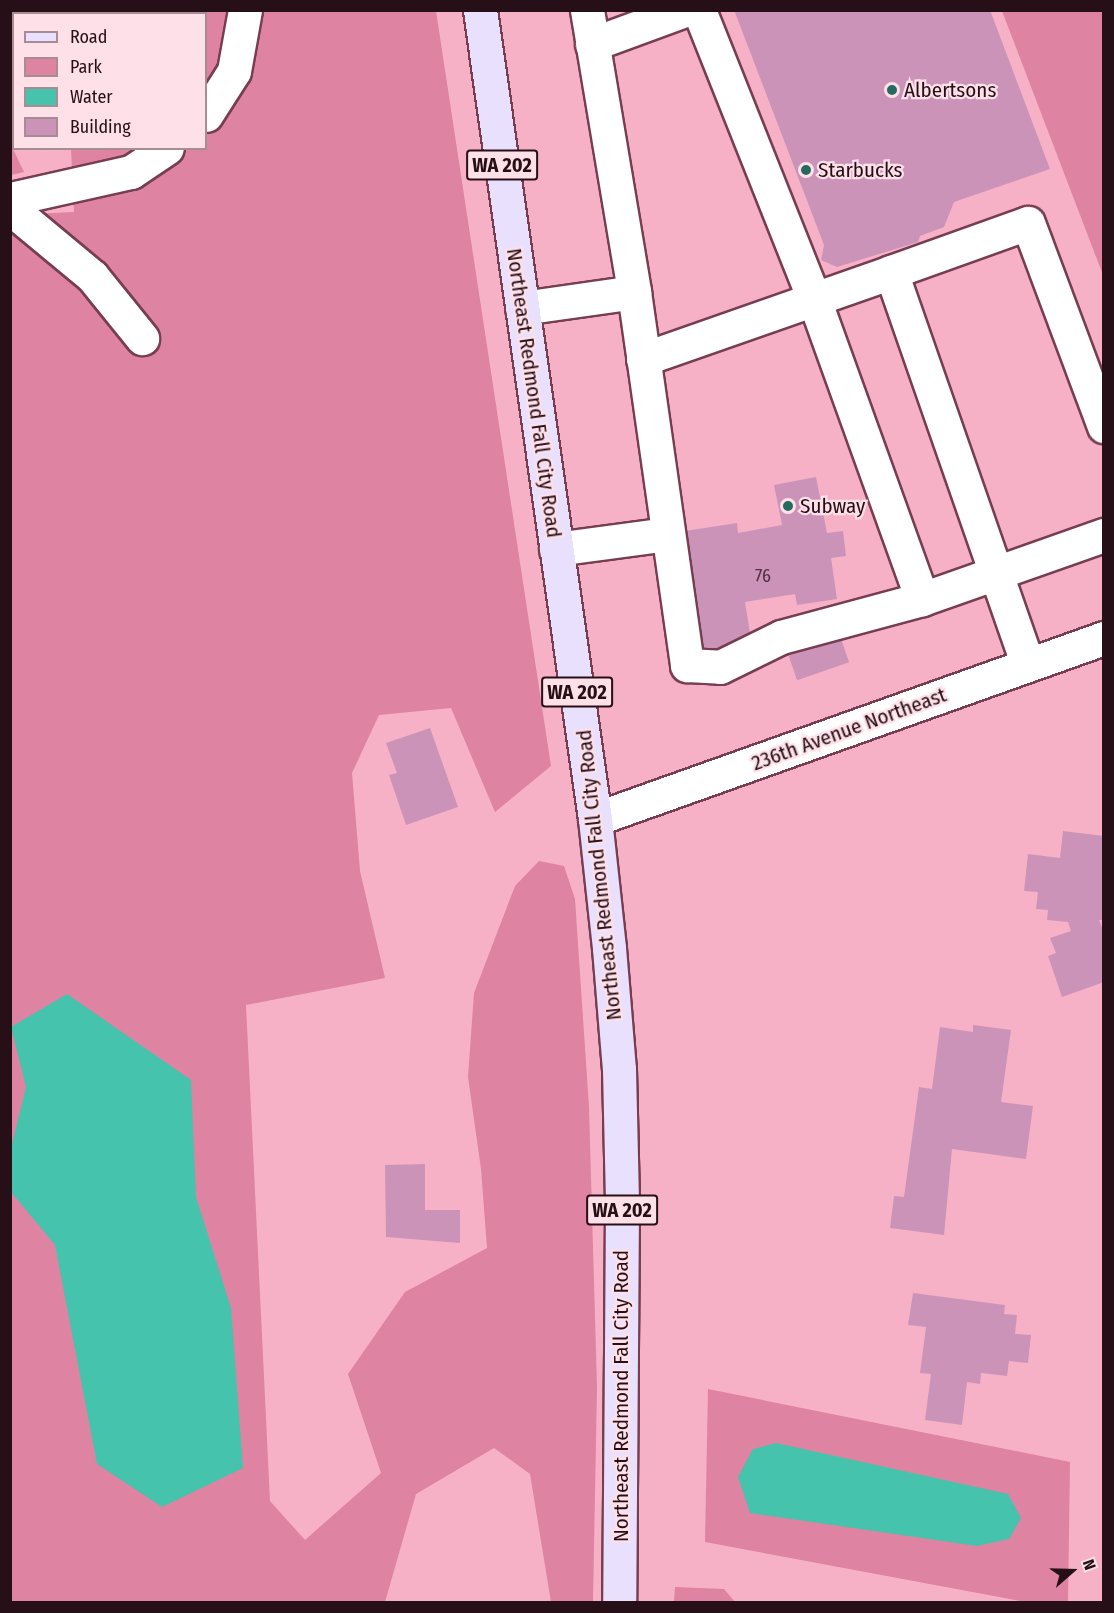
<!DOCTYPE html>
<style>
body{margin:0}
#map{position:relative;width:1114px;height:1613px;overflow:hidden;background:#f7b1c6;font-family:"Fira Sans Condensed",sans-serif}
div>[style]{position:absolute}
.green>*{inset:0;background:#de83a1}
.water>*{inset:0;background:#46c3ad}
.building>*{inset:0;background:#cc93b9;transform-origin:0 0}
.roads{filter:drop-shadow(2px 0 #773d51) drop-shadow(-2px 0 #773d51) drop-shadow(0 2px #773d51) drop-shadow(0 -2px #773d51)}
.minor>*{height:33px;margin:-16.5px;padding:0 16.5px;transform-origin:16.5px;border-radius:16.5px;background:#fff}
.major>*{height:33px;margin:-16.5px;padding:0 16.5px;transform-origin:16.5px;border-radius:16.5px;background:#e9e0fe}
.dots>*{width:16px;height:16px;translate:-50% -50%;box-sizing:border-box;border:3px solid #fde0e8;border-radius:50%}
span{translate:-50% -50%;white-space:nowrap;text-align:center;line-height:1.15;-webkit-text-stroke:4.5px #fde0e8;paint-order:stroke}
.number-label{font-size:18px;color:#503040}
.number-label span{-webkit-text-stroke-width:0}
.shield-label span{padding:2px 4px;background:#fde0e8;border:2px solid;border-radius:4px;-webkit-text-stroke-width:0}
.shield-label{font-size:20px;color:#270f17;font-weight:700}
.poi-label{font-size:21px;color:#270f17}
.left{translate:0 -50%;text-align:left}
.street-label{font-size:21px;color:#270f17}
.frame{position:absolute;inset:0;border:12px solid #270f17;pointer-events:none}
.legend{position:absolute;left:12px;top:12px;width:195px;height:138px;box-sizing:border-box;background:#fde0e8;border:2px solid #a78c94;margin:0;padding:8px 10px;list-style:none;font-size:18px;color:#270f17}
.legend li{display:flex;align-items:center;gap:12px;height:30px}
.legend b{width:30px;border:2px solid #a78c94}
.north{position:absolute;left:1042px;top:1541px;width:60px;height:60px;-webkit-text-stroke:4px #fde0e8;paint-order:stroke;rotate:70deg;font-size:16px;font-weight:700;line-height:24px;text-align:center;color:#270f17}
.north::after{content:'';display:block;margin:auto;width:21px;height:27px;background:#270f17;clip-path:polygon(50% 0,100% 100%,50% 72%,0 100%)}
</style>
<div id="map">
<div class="green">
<div style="clip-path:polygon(178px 11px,436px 11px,551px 766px,495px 812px,451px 708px,379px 715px,352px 773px,360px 871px,385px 978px,246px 1005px,270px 1501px,305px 1540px,381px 1473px,348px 1374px,405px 1292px,487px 1248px,481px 1169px,468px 1077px,474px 993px,515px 886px,539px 861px,564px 866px,575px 899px,589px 1107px,597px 1387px,593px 1602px,551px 1602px,530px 1474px,494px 1448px,416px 1494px,385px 1602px,11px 1602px,10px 215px,74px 212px,71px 149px,206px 148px,206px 14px)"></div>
<div style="clip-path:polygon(1002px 11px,1103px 11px,1103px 275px)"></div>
<div style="clip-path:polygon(10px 145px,11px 145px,24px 172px,11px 175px)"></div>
<div style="clip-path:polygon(708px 1389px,1070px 1462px,1068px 1602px,1026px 1602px,705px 1542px)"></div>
<div style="clip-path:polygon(675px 1587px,724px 1589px,735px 1602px,674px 1602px)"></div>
</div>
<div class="water">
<div style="clip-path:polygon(67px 994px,191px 1080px,196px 1197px,231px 1308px,243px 1468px,162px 1507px,97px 1464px,55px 1245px,11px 1192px,11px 1148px,26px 1087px,11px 1027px)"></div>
<div style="clip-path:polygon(776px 1443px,1008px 1494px,1021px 1518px,1009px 1539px,977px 1546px,750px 1513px,738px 1477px,753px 1449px)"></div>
</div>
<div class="building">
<div style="clip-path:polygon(734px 10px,990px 10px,1050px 169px,954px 202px,944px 227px,920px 236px,918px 242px,837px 267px,821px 260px,824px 245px)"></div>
<div style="clip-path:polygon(816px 477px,827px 533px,843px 531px,846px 556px,831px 558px,837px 599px,797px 605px,795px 594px,745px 602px,752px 645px,704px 653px,685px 531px,737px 523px,738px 533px,782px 525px,774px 485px)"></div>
<div style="left:839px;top:633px;width:31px;height:55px;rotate:71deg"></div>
<div style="clip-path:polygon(430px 728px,458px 807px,406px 825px,389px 775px,397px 773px,386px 743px)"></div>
<div style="clip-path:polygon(1063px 831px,1104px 836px,1104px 920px,1099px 920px,1104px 933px,1104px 982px,1062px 997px,1048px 956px,1056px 953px,1050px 938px,1071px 931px,1068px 922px,1047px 920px,1048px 910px,1036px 909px,1038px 892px,1024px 891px,1028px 854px,1060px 858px)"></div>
<div style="clip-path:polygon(973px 1025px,1011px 1030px,1001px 1102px,1033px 1106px,1026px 1159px,952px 1149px,944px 1235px,890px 1228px,894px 1196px,904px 1197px,919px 1087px,932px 1089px,940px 1027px,973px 1032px)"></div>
<div style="clip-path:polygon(425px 1164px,425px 1210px,460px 1210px,460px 1243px,386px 1237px,385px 1165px)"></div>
<div style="clip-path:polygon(913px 1293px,1005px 1305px,1004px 1314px,1017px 1315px,1015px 1334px,1031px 1335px,1028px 1363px,1009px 1361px,1007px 1376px,981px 1373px,980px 1384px,967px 1382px,962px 1425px,925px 1420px,931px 1374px,920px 1373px,926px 1327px,908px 1325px)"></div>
</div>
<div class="roads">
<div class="minor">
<div style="left:587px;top:10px;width:286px;rotate:80.5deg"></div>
<div style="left:634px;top:292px;width:377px;rotate:81.9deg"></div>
<div style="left:687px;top:665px;width:33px;rotate:3deg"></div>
<div style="left:720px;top:667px;width:68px;rotate:-26.2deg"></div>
<div style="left:781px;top:637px;width:146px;rotate:-15.1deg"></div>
<div style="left:699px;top:10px;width:311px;rotate:68.3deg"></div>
<div style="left:814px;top:299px;width:319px;rotate:70.2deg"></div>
<div style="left:922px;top:599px;width:193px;rotate:-19.4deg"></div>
<div style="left:592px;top:44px;width:99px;rotate:-20.1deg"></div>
<div style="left:206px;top:115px;width:52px;rotate:-57.5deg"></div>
<div style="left:234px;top:71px;width:62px;rotate:-79.8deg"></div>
<div style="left:10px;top:199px;width:124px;rotate:-12.6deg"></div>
<div style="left:131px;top:172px;width:43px;rotate:-33.7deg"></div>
<div style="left:10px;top:208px;width:107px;rotate:39.7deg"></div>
<div style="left:92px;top:276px;width:80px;rotate:51.1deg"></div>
<div style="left:891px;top:272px;width:145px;rotate:-19.7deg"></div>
<div style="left:1028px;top:223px;width:217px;rotate:69.5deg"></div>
<div style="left:522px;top:308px;width:113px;rotate:-8.1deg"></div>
<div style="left:643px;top:359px;width:263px;rotate:-19.3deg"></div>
<div style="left:891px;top:272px;width:416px;rotate:70.8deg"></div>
<div style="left:556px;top:549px;width:112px;rotate:-7.7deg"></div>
<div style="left:595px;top:819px;width:540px;rotate:-19.58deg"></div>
</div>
<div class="major">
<div style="left:480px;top:10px;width:817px;rotate:81.91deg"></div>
<div style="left:595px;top:819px;width:130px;rotate:83.8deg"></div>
<div style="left:609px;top:948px;width:121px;rotate:85.3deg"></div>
<div style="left:619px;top:1069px;width:137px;rotate:88.7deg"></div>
<div style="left:622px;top:1206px;width:396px;rotate:90.4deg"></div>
</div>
</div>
<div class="dots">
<div style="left:892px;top:90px;background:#246a5e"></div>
<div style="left:806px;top:170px;background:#246a5e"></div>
<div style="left:788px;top:506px;background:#246a5e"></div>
</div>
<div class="number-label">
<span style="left:763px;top:576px">76</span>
</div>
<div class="shield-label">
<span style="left:502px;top:165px">WA 202</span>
<span style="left:577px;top:692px">WA 202</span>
<span style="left:622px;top:1210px">WA 202</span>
</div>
<div class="poi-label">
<span class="left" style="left:904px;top:90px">Albertsons</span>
<span class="left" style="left:818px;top:170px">Starbucks</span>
<span class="left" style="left:800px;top:506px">Subway</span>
</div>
<div class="street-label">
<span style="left:534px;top:393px;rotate:82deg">Northeast Redmond Fall City Road</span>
<span style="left:849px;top:729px;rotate:-20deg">236th Avenue Northeast</span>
<span style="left:599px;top:875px;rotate:-96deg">Northeast Redmond Fall City Road</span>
<span style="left:621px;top:1396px;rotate:-90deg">Northeast Redmond Fall City Road</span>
</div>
<div class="frame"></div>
<ul class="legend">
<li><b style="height:8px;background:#e9e0fe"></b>Road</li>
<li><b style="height:16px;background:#de83a1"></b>Park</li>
<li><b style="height:16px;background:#46c3ad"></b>Water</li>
<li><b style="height:16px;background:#cc93b9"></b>Building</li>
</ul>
<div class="north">N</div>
</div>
